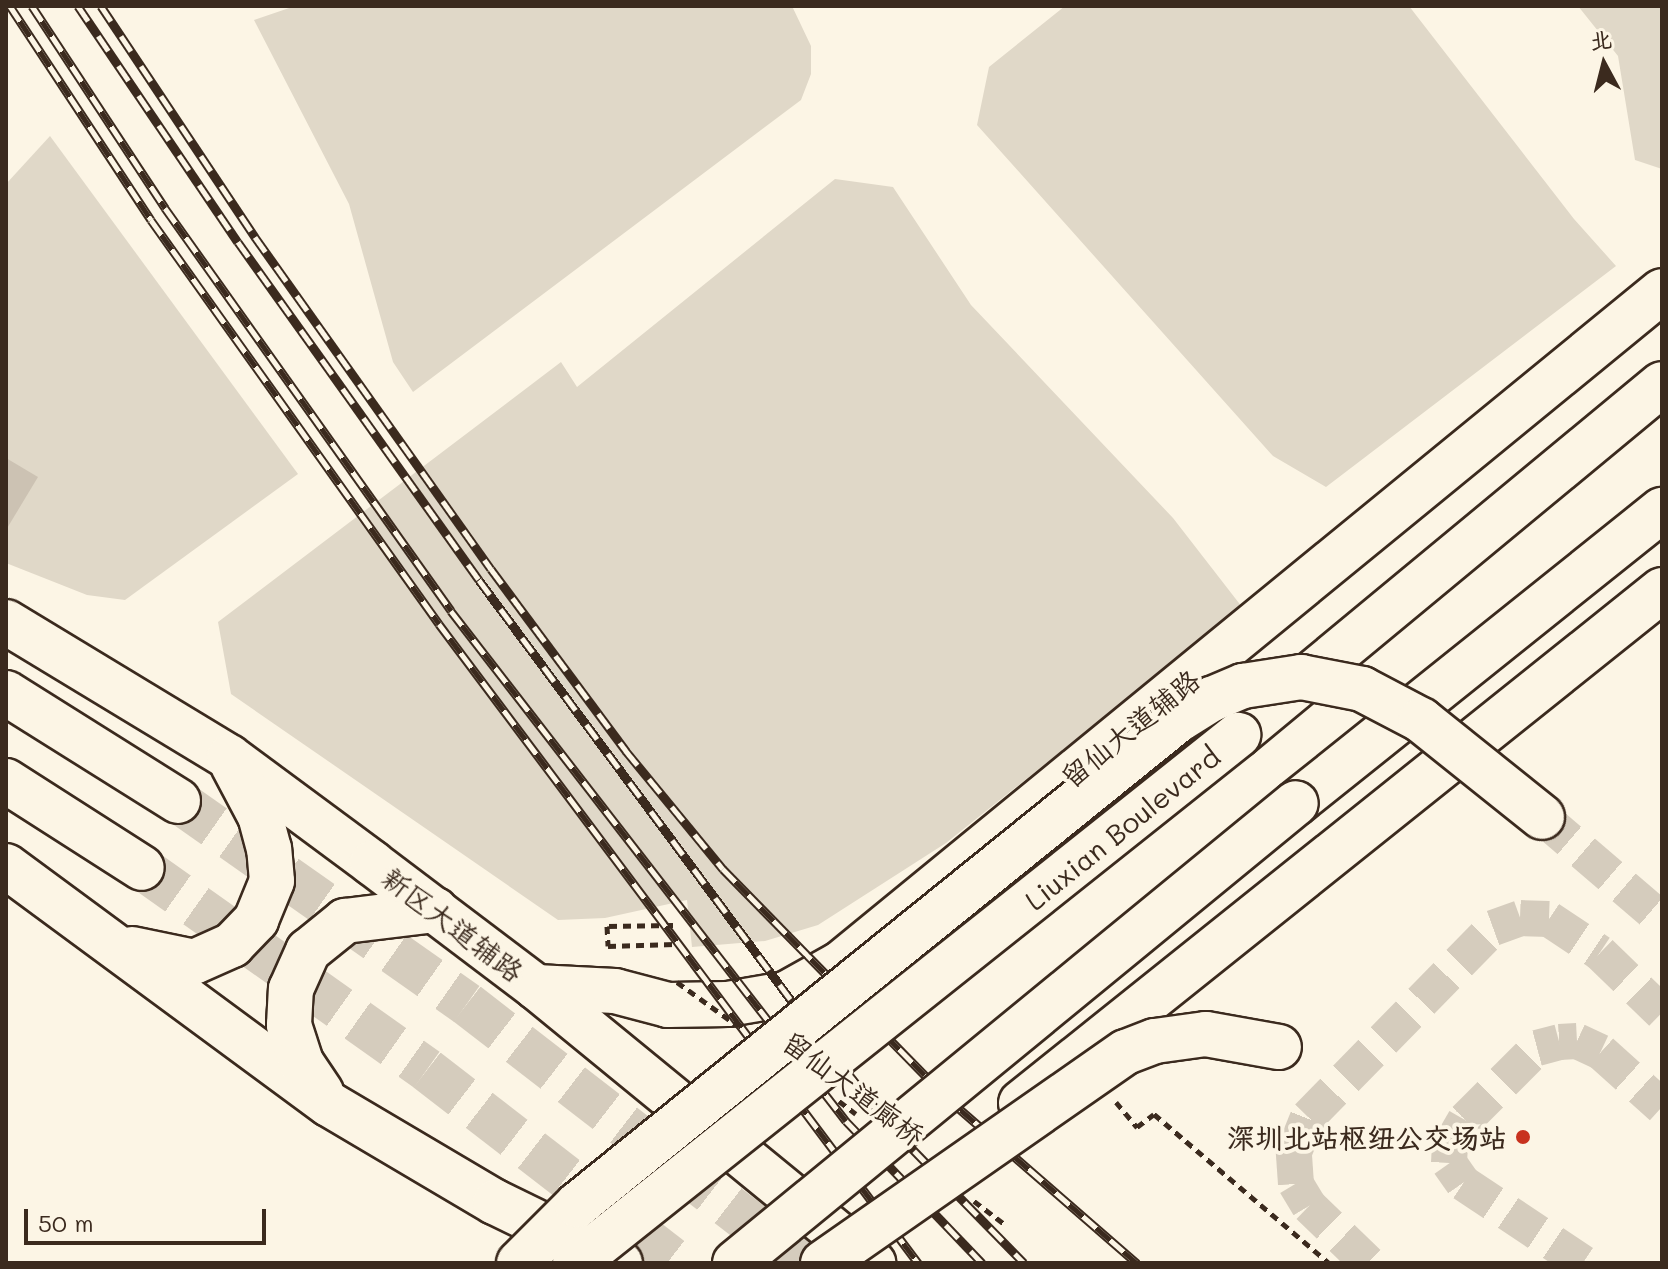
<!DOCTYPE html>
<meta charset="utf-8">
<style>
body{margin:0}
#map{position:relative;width:1668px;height:1269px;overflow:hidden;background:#fcf5e5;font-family:Mali,"LXGW WenKai TC",sans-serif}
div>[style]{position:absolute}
.green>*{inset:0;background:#e0d8c8}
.building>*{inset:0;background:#ccc2b3}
.street-tunnel>*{height:36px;margin-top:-18px;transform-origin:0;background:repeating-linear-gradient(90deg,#d5ccbd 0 36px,transparent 0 54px)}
.primary-tunnel>*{height:44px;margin-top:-22px;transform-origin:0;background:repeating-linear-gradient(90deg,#d5ccbd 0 44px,transparent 0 66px)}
.path>*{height:5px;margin-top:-2.5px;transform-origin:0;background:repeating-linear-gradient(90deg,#3b2a1e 0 8px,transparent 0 14px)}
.roads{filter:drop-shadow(2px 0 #3b2a1e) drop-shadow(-2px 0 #3b2a1e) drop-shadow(0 2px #3b2a1e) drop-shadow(0 -2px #3b2a1e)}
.secondary>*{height:44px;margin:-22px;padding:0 22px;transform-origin:22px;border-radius:22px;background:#fcf5e5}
.primary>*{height:44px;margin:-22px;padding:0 22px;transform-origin:22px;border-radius:22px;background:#fcf5e5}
.rail>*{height:9px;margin-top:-4.5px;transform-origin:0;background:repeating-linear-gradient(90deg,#fcf5e5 0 18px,#3b2a1e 0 36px);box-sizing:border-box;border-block:2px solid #3b2a1e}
.path-bridge>*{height:5px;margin-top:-2.5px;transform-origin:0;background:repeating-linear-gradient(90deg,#3b2a1e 0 8px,transparent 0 14px)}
.bridges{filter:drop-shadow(2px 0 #3b2a1e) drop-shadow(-2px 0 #3b2a1e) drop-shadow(0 2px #3b2a1e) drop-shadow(0 -2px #3b2a1e)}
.primary-bridge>*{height:44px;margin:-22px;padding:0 22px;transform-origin:22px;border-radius:22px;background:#fcf5e5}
.dots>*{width:22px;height:22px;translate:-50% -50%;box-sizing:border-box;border:4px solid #fcf5e5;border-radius:50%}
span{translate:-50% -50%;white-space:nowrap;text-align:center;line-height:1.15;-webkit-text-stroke:8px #fcf5e5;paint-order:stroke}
.street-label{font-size:28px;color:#3b2a1e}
.poi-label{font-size:28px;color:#3b2a1e;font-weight:700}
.right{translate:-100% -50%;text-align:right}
.frame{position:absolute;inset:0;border:8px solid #3b2a1e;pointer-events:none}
.north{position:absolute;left:1564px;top:24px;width:80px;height:80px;-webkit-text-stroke:6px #fcf5e5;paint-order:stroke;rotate:353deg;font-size:22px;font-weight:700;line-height:32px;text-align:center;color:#3b2a1e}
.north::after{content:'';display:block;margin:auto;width:28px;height:36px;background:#3b2a1e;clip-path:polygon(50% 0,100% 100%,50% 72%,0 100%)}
.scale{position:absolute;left:24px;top:1209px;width:242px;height:36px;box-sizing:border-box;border:4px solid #3b2a1e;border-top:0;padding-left:10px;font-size:24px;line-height:28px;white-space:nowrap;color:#3b2a1e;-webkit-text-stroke:6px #fcf5e5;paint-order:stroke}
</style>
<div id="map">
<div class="green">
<div style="clip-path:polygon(295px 6px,792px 6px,811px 46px,811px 74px,801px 100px,413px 392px,393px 362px,349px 204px,254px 20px)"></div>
<div style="clip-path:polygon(1065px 6px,1409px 6px,1574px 219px,1616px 266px,1326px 487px,1273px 456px,977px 125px,989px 67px)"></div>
<div style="clip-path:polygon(1578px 6px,1662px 6px,1662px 169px,1635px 160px,1618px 56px)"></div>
<div style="clip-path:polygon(50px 136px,298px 474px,125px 600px,87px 595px,6px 563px,6px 184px)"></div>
<div style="clip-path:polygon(835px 179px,893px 187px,971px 305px,1173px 518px,1242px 607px,946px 843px,818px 925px,765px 941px,692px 947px,687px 900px,605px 918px,558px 920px,231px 694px,218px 622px,561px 362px,577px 387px)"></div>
</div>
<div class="building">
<div style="clip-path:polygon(6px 458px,38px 477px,6px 530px)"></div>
</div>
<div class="street-tunnel">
<div style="left:1542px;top:817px;width:158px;rotate:40.6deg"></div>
<div style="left:1368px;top:1263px;width:82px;rotate:-136deg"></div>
<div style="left:1309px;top:1206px;width:26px;rotate:-121deg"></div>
<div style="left:1296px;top:1184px;width:32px;rotate:-94deg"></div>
<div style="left:1294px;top:1152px;width:38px;rotate:-68deg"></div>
<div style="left:1308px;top:1117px;width:264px;rotate:-45.6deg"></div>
<div style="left:1493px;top:928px;width:29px;rotate:-20deg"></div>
<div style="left:1520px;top:918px;width:29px;rotate:2deg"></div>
<div style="left:1549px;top:919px;width:61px;rotate:33.7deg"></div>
<div style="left:1600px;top:953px;width:86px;rotate:44.1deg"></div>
<div style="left:1583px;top:1263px;width:144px;rotate:-146.3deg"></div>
<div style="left:1463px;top:1183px;width:24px;rotate:-125deg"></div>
<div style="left:1449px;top:1163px;width:17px;rotate:-87deg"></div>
<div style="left:1450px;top:1146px;width:30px;rotate:-60deg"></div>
<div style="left:1465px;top:1120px;width:102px;rotate:-45deg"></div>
<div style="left:1537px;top:1048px;width:23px;rotate:-15deg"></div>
<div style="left:1559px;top:1042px;width:18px;rotate:-3deg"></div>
<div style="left:1577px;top:1041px;width:26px;rotate:25deg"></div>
<div style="left:1601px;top:1052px;width:82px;rotate:42deg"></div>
</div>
<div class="primary-tunnel">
<div style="left:178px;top:801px;width:353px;rotate:35.1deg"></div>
<div style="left:467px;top:1004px;width:423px;rotate:37.7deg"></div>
<div style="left:142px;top:868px;width:349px;rotate:35.3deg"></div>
<div style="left:427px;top:1070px;width:316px;rotate:37.7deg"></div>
</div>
<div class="path">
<div style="left:673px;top:925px;width:66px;rotate:179.1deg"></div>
<div style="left:607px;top:926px;width:20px;rotate:87deg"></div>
<div style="left:608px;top:946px;width:67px;rotate:-1.7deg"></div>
<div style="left:1116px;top:1102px;width:33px;rotate:50deg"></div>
<div style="left:1137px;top:1127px;width:21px;rotate:-37deg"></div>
<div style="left:1154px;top:1114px;width:230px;rotate:40.4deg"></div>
</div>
<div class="roads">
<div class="secondary">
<div style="left:6px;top:622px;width:261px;rotate:31.2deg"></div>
<div style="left:229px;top:757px;width:178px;rotate:36.5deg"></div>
<div style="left:372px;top:863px;width:206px;rotate:37.1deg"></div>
<div style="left:536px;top:987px;width:436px;rotate:39.3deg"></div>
<div style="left:6px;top:866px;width:401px;rotate:36.4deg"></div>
<div style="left:329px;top:1104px;width:193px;rotate:30.6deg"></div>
<div style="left:495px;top:1202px;width:139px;rotate:26deg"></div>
<div style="left:132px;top:949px;width:63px;rotate:11.8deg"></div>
<div style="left:194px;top:962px;width:42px;rotate:-24.1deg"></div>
<div style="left:232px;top:945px;width:35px;rotate:-46deg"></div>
<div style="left:256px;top:920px;width:42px;rotate:-67.7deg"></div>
<div style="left:272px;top:881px;width:32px;rotate:-95deg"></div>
<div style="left:269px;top:849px;width:34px;rotate:-105deg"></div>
<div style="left:260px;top:816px;width:58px;rotate:-117.9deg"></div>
<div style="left:536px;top:987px;width:79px;rotate:2.9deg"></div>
<div style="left:615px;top:991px;width:55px;rotate:14.8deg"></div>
<div style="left:668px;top:1005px;width:60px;rotate:-1deg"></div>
<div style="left:728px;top:1004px;width:59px;rotate:-9.8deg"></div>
<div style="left:786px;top:994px;width:62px;rotate:-29.1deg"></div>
<div style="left:840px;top:964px;width:1062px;rotate:-39.31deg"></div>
<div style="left:321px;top:1092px;width:36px;rotate:-124deg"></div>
<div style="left:301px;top:1062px;width:39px;rotate:-108deg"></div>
<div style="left:289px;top:1025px;width:36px;rotate:-87deg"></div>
<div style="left:291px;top:989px;width:42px;rotate:-65.9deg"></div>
<div style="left:308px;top:951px;width:48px;rotate:-39deg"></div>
<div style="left:345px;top:921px;width:91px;rotate:-7deg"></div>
<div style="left:1021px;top:1103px;width:821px;rotate:-38.67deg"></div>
</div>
<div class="primary">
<div style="left:6px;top:693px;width:203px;rotate:32.1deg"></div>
<div style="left:1238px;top:735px;width:550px;rotate:-39.62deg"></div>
<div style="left:6px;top:781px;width:161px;rotate:32.6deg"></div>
<div style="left:1296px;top:803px;width:469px;rotate:-38.7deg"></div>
</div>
</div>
<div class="rail">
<div style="left:10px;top:6px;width:256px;rotate:56.6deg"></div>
<div style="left:151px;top:220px;width:496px;rotate:54.5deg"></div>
<div style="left:439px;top:624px;width:799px;rotate:53.14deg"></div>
<div style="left:32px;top:6px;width:242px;rotate:56.6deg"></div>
<div style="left:165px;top:208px;width:494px;rotate:54.6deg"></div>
<div style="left:451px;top:611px;width:645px;rotate:52.24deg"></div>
<div style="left:846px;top:1121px;width:197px;rotate:46.2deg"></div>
<div style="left:78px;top:6px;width:285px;rotate:55.9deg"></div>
<div style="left:238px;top:242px;width:415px;rotate:54.5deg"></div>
<div style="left:479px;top:580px;width:538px;rotate:53.39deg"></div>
<div style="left:800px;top:1012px;width:144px;rotate:51.8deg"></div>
<div style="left:889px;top:1125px;width:193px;rotate:45.6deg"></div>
<div style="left:101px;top:6px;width:278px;rotate:56.3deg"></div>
<div style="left:255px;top:237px;width:407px;rotate:54.6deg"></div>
<div style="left:491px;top:569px;width:227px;rotate:53.4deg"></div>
<div style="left:626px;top:751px;width:153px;rotate:50.6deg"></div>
<div style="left:723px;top:869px;width:320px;rotate:45.6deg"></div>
<div style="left:947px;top:1098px;width:252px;rotate:41deg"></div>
</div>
<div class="path-bridge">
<div style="left:677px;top:982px;width:75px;rotate:35.8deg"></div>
<div style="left:839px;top:1101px;width:21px;rotate:37deg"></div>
<div style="left:974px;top:1201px;width:41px;rotate:37.1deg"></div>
</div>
<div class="bridges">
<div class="primary-bridge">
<div style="left:519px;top:1263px;width:82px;rotate:-45deg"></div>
<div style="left:577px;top:1205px;width:772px;rotate:-38.9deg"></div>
<div style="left:1178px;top:720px;width:40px;rotate:-32deg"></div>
<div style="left:1212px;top:699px;width:34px;rotate:-23deg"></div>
<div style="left:1243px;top:686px;width:59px;rotate:-8.8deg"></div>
<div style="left:1301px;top:677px;width:62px;rotate:11.1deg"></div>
<div style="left:1362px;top:689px;width:67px;rotate:27.7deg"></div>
<div style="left:1421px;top:720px;width:155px;rotate:38.7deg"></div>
<div style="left:575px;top:1263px;width:848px;rotate:-38.53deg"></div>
<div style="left:735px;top:1263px;width:725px;rotate:-39.35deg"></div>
<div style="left:823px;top:1263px;width:369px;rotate:-34.9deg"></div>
<div style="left:1126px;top:1052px;width:31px;rotate:-21deg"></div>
<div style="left:1155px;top:1041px;width:51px;rotate:-7.8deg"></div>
<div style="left:1206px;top:1034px;width:74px;rotate:10.1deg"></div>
</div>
</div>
<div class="dots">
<div style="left:1523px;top:1137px;background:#c8321e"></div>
</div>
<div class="street-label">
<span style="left:1130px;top:728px;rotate:-39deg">留仙大道辅路</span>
<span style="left:1122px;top:828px;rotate:-39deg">Liuxian Boulevard</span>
<span style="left:453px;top:924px;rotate:37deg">新区大道辅路</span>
<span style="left:854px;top:1088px;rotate:37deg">留仙大道廊桥</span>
</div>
<div class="poi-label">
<span class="right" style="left:1507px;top:1137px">深圳北站枢纽公交场站</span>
</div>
<div class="frame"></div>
<div class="north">北</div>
<div class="scale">50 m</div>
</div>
